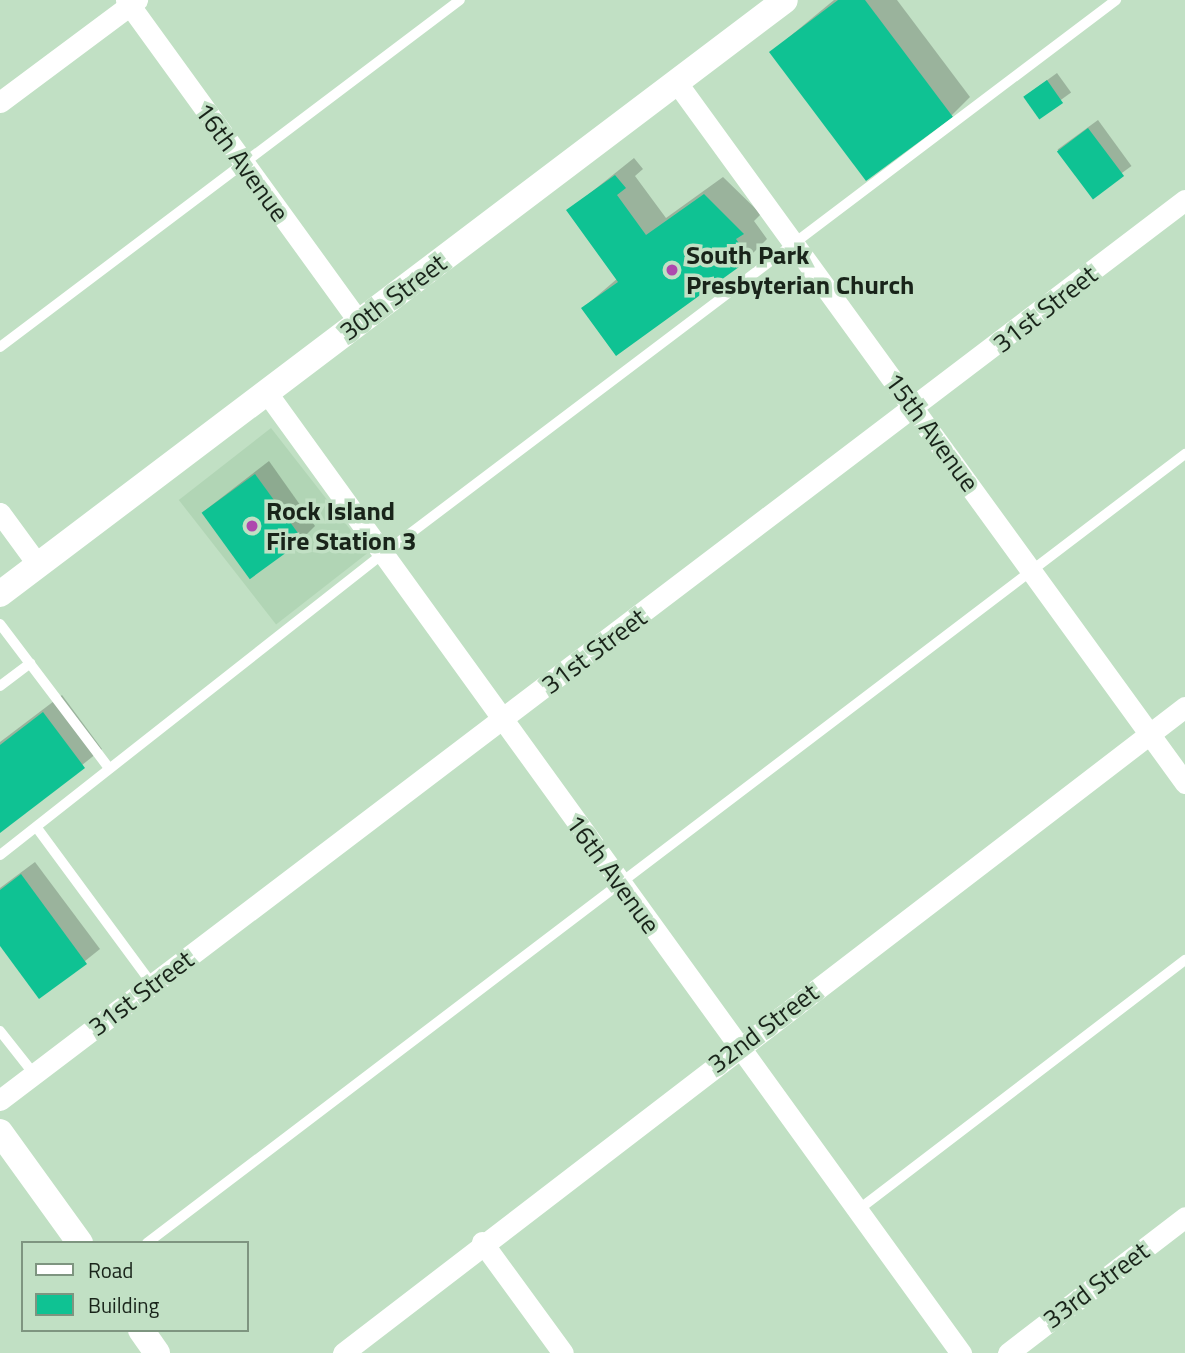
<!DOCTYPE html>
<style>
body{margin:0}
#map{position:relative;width:1185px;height:1353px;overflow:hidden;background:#c1e0c4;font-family:"Titillium Web",sans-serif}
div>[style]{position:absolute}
.built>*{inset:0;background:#b1d5b5;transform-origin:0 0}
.shadow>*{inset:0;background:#0003;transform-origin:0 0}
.building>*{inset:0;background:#0fc293;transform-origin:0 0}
.service>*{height:10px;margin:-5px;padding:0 5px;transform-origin:5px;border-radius:5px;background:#fff}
.minor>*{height:21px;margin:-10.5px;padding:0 10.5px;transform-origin:10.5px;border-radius:10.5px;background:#fff}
.tertiary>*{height:26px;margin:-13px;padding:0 13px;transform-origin:13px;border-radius:13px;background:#fff}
.dots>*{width:19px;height:19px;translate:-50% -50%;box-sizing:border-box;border:4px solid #c1e0c4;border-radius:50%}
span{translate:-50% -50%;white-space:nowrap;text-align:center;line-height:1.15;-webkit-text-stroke:7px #c1e0c4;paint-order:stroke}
.street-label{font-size:26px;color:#19241a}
.poi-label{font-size:26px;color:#19241a;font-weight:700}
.left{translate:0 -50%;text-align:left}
.legend{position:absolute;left:21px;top:1241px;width:228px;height:91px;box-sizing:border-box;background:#c1e0c4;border:2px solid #7e9580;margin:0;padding:9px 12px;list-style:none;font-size:21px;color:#19241a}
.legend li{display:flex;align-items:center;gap:14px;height:35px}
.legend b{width:35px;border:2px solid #7e9580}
</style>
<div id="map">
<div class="built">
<div style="left:271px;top:428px;width:158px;height:117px;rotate:52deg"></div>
</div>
<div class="shadow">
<div style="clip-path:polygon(834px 0,897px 0,970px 97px,951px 116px,771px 52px)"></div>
<div style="left:1057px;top:73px;width:24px;height:38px;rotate:54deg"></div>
<div style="left:1098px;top:120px;width:57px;height:50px;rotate:54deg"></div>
<div style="clip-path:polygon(634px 158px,643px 169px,635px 176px,666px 218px,723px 177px,761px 214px,754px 221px,767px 239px,749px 257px,583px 308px,618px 278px,569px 210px)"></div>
<div style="clip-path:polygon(269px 461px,315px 526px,301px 540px,203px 512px)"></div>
<div style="clip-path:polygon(62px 695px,102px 749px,0 831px,0 742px)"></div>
<div style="clip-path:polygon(35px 862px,100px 949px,40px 997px,0 944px,0 888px)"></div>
</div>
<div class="building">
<div style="clip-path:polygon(838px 0,865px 0,953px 117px,866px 181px,769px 52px)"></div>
<div style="left:1047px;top:80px;width:28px;height:29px;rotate:55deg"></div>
<div style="left:1088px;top:128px;width:60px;height:39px;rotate:53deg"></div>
<div style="clip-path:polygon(615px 175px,626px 188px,617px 195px,646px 235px,704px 194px,744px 234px,736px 239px,750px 259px,616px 356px,581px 308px,618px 282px,566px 210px)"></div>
<div style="left:255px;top:474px;width:82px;height:66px;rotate:54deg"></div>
<div style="clip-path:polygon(43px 712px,85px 768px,0 833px,0 745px)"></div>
<div style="clip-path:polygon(21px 874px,87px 964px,39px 999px,0 946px,0 890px)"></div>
</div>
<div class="service">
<div style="left:0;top:347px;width:576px;rotate:-37.03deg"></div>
<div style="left:0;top:624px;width:181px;rotate:52.9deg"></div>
<div style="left:0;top:686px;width:38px;rotate:-37deg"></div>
<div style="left:37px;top:828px;width:194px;rotate:53.6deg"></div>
<div style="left:0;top:855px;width:487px;rotate:-38.2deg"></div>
<div style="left:383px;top:554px;width:919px;rotate:-37.08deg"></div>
<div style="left:0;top:1031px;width:55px;rotate:51.7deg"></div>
<div style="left:858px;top:1210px;width:412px;rotate:-37.4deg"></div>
<div style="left:147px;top:1243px;width:1304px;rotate:-37.24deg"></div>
</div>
<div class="minor">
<div style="left:126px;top:0;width:397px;rotate:54.1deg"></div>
<div style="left:677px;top:83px;width:865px;rotate:54.03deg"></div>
<div style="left:0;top:102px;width:171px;rotate:-36.7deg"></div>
<div style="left:267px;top:393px;width:1185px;rotate:54.14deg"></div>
<div style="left:0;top:513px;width:64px;rotate:53.8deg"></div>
<div style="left:0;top:1100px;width:1488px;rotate:-37.22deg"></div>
<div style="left:482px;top:1242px;width:137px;rotate:53.9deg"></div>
<div style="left:343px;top:1353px;width:1061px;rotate:-37.5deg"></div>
<div style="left:1008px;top:1353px;width:223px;rotate:-37.5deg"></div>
</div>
<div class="tertiary">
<div style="left:0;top:594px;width:984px;rotate:-37.11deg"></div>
<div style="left:0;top:1132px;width:137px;rotate:54.2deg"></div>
<div style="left:141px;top:1330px;width:28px;rotate:55deg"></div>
</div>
<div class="dots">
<div style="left:672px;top:270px;background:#ae49ae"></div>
<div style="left:252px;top:526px;background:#ae49ae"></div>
</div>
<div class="street-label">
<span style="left:242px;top:162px;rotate:54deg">16th Avenue</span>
<span style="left:393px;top:297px;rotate:-37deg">30th Street</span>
<span style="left:1045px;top:309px;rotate:-38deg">31st Street</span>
<span style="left:932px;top:432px;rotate:54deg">15th Avenue</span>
<span style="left:594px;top:651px;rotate:-37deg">31st Street</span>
<span style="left:613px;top:874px;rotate:54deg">16th Avenue</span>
<span style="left:141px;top:993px;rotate:-37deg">31st Street</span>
<span style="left:763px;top:1028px;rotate:-37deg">32nd Street</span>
<span style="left:1096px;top:1285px;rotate:-37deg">33rd Street</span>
</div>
<div class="poi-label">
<span class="left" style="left:686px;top:270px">South Park<br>Presbyterian Church</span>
<span class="left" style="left:266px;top:526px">Rock Island<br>Fire Station 3</span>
</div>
<ul class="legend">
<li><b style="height:9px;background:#fff"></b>Road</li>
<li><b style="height:19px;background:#0fc293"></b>Building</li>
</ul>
</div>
